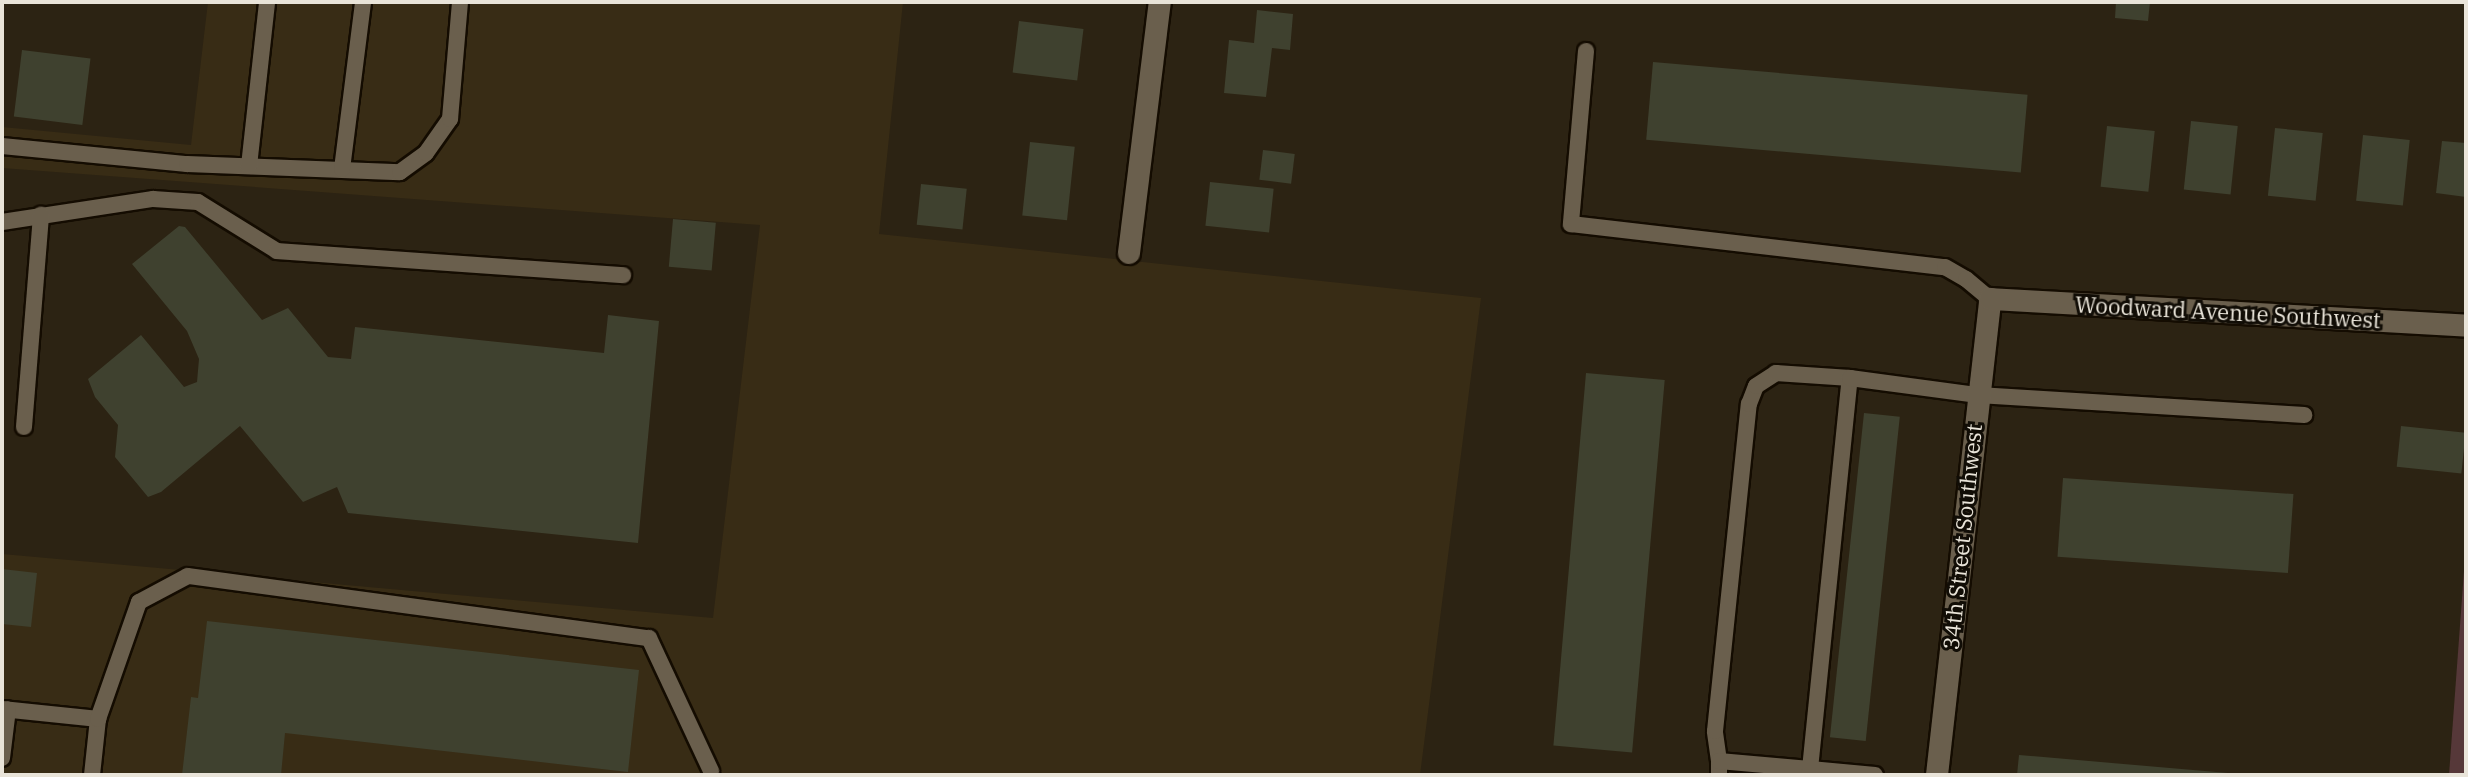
<!DOCTYPE html>
<style>
body{margin:0}
#map{position:relative;width:2468px;height:777px;overflow:hidden;background:#2c2313;font-family:"IBM Plex Serif",serif}
div>[style]{position:absolute}
.built>*{inset:0;background:#382c15}
.green>*{inset:0;background:#563839}
.building>*{inset:0;background:#3f412f;transform-origin:0 0}
.roads{filter:drop-shadow(2px 0 #140c01) drop-shadow(-2px 0 #140c01) drop-shadow(0 2px #140c01) drop-shadow(0 -2px #140c01)}
.service>*{height:16px;margin:-8px;padding:0 8px;transform-origin:8px;border-radius:8px;background:#6a5f4d}
.minor>*{height:22px;margin:-11px;padding:0 11px;transform-origin:11px;border-radius:11px;background:#6a5f4d}
span{translate:-50% -50%;white-space:nowrap;text-align:center;line-height:1.15;-webkit-text-stroke:6px #110d06;paint-order:stroke}
.street-label{font-size:22px;color:#e9e4d9}
.frame{position:absolute;inset:0;border:4px solid #e9e4d9;pointer-events:none}
</style>
<div id="map">
<div class="built">
<div style="clip-path:polygon(208px 2px,903px 2px,879px 234px,1481px 298px,1420px 775px,2px 775px,2px 554px,713px 618px,760px 225px,2px 168px,2px 127px,191px 145px)"></div>
</div>
<div class="green">
<div style="clip-path:polygon(2464px 571px,2466px 775px,2449px 775px)"></div>
</div>
<div class="building">
<div style="clip-path:polygon(2116px 2px,2150px 2px,2148px 21px,2115px 18px)"></div>
<div style="clip-path:polygon(1257px 10px,1293px 14px,1290px 50px,1272px 48px,1266px 97px,1224px 93px,1229px 40px,1254px 43px)"></div>
<div style="left:1019px;top:21px;width:65px;height:52px;rotate:7deg"></div>
<div style="left:22px;top:50px;width:69px;height:67px;rotate:7deg"></div>
<div style="left:1653px;top:62px;width:376px;height:78px;rotate:5deg"></div>
<div style="left:2191px;top:121px;width:47px;height:69px;rotate:6deg"></div>
<div style="left:2107px;top:126px;width:48px;height:61px;rotate:6deg"></div>
<div style="left:2275px;top:128px;width:48px;height:68px;rotate:6deg"></div>
<div style="left:2363px;top:135px;width:47px;height:66px;rotate:6deg"></div>
<div style="clip-path:polygon(2442px 141px,2466px 143px,2466px 197px,2436px 193px)"></div>
<div style="left:1030px;top:142px;width:45px;height:74px;rotate:6deg"></div>
<div style="left:1263px;top:150px;width:32px;height:30px;rotate:7deg"></div>
<div style="left:1210px;top:182px;width:64px;height:44px;rotate:6deg"></div>
<div style="left:921px;top:184px;width:46px;height:41px;rotate:6deg"></div>
<div style="left:673px;top:219px;width:43px;height:48px;rotate:5deg"></div>
<div style="clip-path:polygon(179px 226px,185px 227px,262px 320px,288px 308px,328px 357px,351px 359px,355px 327px,604px 353px,608px 315px,659px 321px,638px 543px,348px 513px,337px 487px,303px 502px,240px 426px,161px 492px,148px 497px,115px 457px,118px 425px,95px 397px,88px 379px,141px 335px,184px 387px,197px 382px,199px 359px,187px 331px,132px 264px)"></div>
<div style="left:1586px;top:373px;width:79px;height:374px;rotate:5deg"></div>
<div style="left:1864px;top:413px;width:36px;height:326px;rotate:6deg"></div>
<div style="left:2401px;top:426px;width:65px;height:41px;rotate:6deg"></div>
<div style="left:2063px;top:478px;width:231px;height:79px;rotate:4deg"></div>
<div style="clip-path:polygon(2px 569px,37px 573px,31px 627px,2px 624px)"></div>
<div style="clip-path:polygon(207px 621px,639px 670px,628px 772px,285px 733px,281px 775px,182px 775px,191px 697px,198px 698px)"></div>
<div style="clip-path:polygon(2019px 755px,2228px 773px,2228px 775px,2017px 775px)"></div>
</div>
<div class="roads">
<div class="service">
<div style="left:1586px;top:51px;width:174px;rotate:95deg"></div>
<div style="left:1571px;top:224px;width:376px;rotate:6.6deg"></div>
<div style="left:1945px;top:267px;width:24px;rotate:30deg"></div>
<div style="left:1966px;top:279px;width:31px;rotate:40deg"></div>
<div style="left:2px;top:146px;width:186px;rotate:5.6deg"></div>
<div style="left:187px;top:164px;width:213px;rotate:2.2deg"></div>
<div style="left:400px;top:172px;width:32px;rotate:-36deg"></div>
<div style="left:426px;top:153px;width:42px;rotate:-54.8deg"></div>
<div style="left:450px;top:119px;width:117px;rotate:-85.1deg"></div>
<div style="left:249px;top:166px;width:165px;rotate:-83.7deg"></div>
<div style="left:342px;top:169px;width:168px;rotate:-82.8deg"></div>
<div style="left:2px;top:222px;width:153px;rotate:-8.7deg"></div>
<div style="left:153px;top:199px;width:45px;rotate:3.8deg"></div>
<div style="left:198px;top:202px;width:93px;rotate:31.8deg"></div>
<div style="left:277px;top:251px;width:347px;rotate:4deg"></div>
<div style="left:24px;top:427px;width:213px;rotate:-85.4deg"></div>
<div style="left:2px;top:709px;width:97px;rotate:5.9deg"></div>
<div style="left:2px;top:758px;width:49px;rotate:-83deg"></div>
<div style="left:1719px;top:761px;width:30px;rotate:-98deg"></div>
<div style="left:1715px;top:731px;width:329px;rotate:-84.1deg"></div>
<div style="left:1749px;top:404px;width:19px;rotate:-69deg"></div>
<div style="left:1756px;top:386px;width:24px;rotate:-33deg"></div>
<div style="left:1776px;top:373px;width:74px;rotate:3.9deg"></div>
<div style="left:92px;top:775px;width:56px;rotate:-83.9deg"></div>
<div style="left:98px;top:719px;width:124px;rotate:-70.7deg"></div>
<div style="left:139px;top:602px;width:55px;rotate:-28deg"></div>
<div style="left:188px;top:576px;width:465px;rotate:7.7deg"></div>
<div style="left:649px;top:638px;width:147px;rotate:65deg"></div>
<div style="left:1719px;top:775px;width:14px;rotate:-90deg"></div>
<div style="left:1719px;top:761px;width:91px;rotate:5deg"></div>
<div style="left:1810px;top:769px;width:6px;rotate:99deg"></div>
<div style="left:1875px;top:775px;width:65px;rotate:-174.7deg"></div>
<div style="left:1810px;top:769px;width:393px;rotate:-84.2deg"></div>
<div style="left:1850px;top:378px;width:129px;rotate:7.6deg"></div>
<div style="left:1978px;top:395px;width:327px;rotate:3.5deg"></div>
</div>
<div class="minor">
<div style="left:1129px;top:253px;width:253px;rotate:-83deg"></div>
<div style="left:1937px;top:775px;width:479px;rotate:-83.6deg"></div>
<div style="left:1990px;top:299px;width:477px;rotate:3.2deg"></div>
</div>
</div>
<div class="street-label">
<span style="left:2228px;top:312px;rotate:3deg">Woodward Avenue Southwest</span>
<span style="left:1962px;top:537px;rotate:-84deg">34th Street Southwest</span>
</div>
<div class="frame"></div>
</div>
